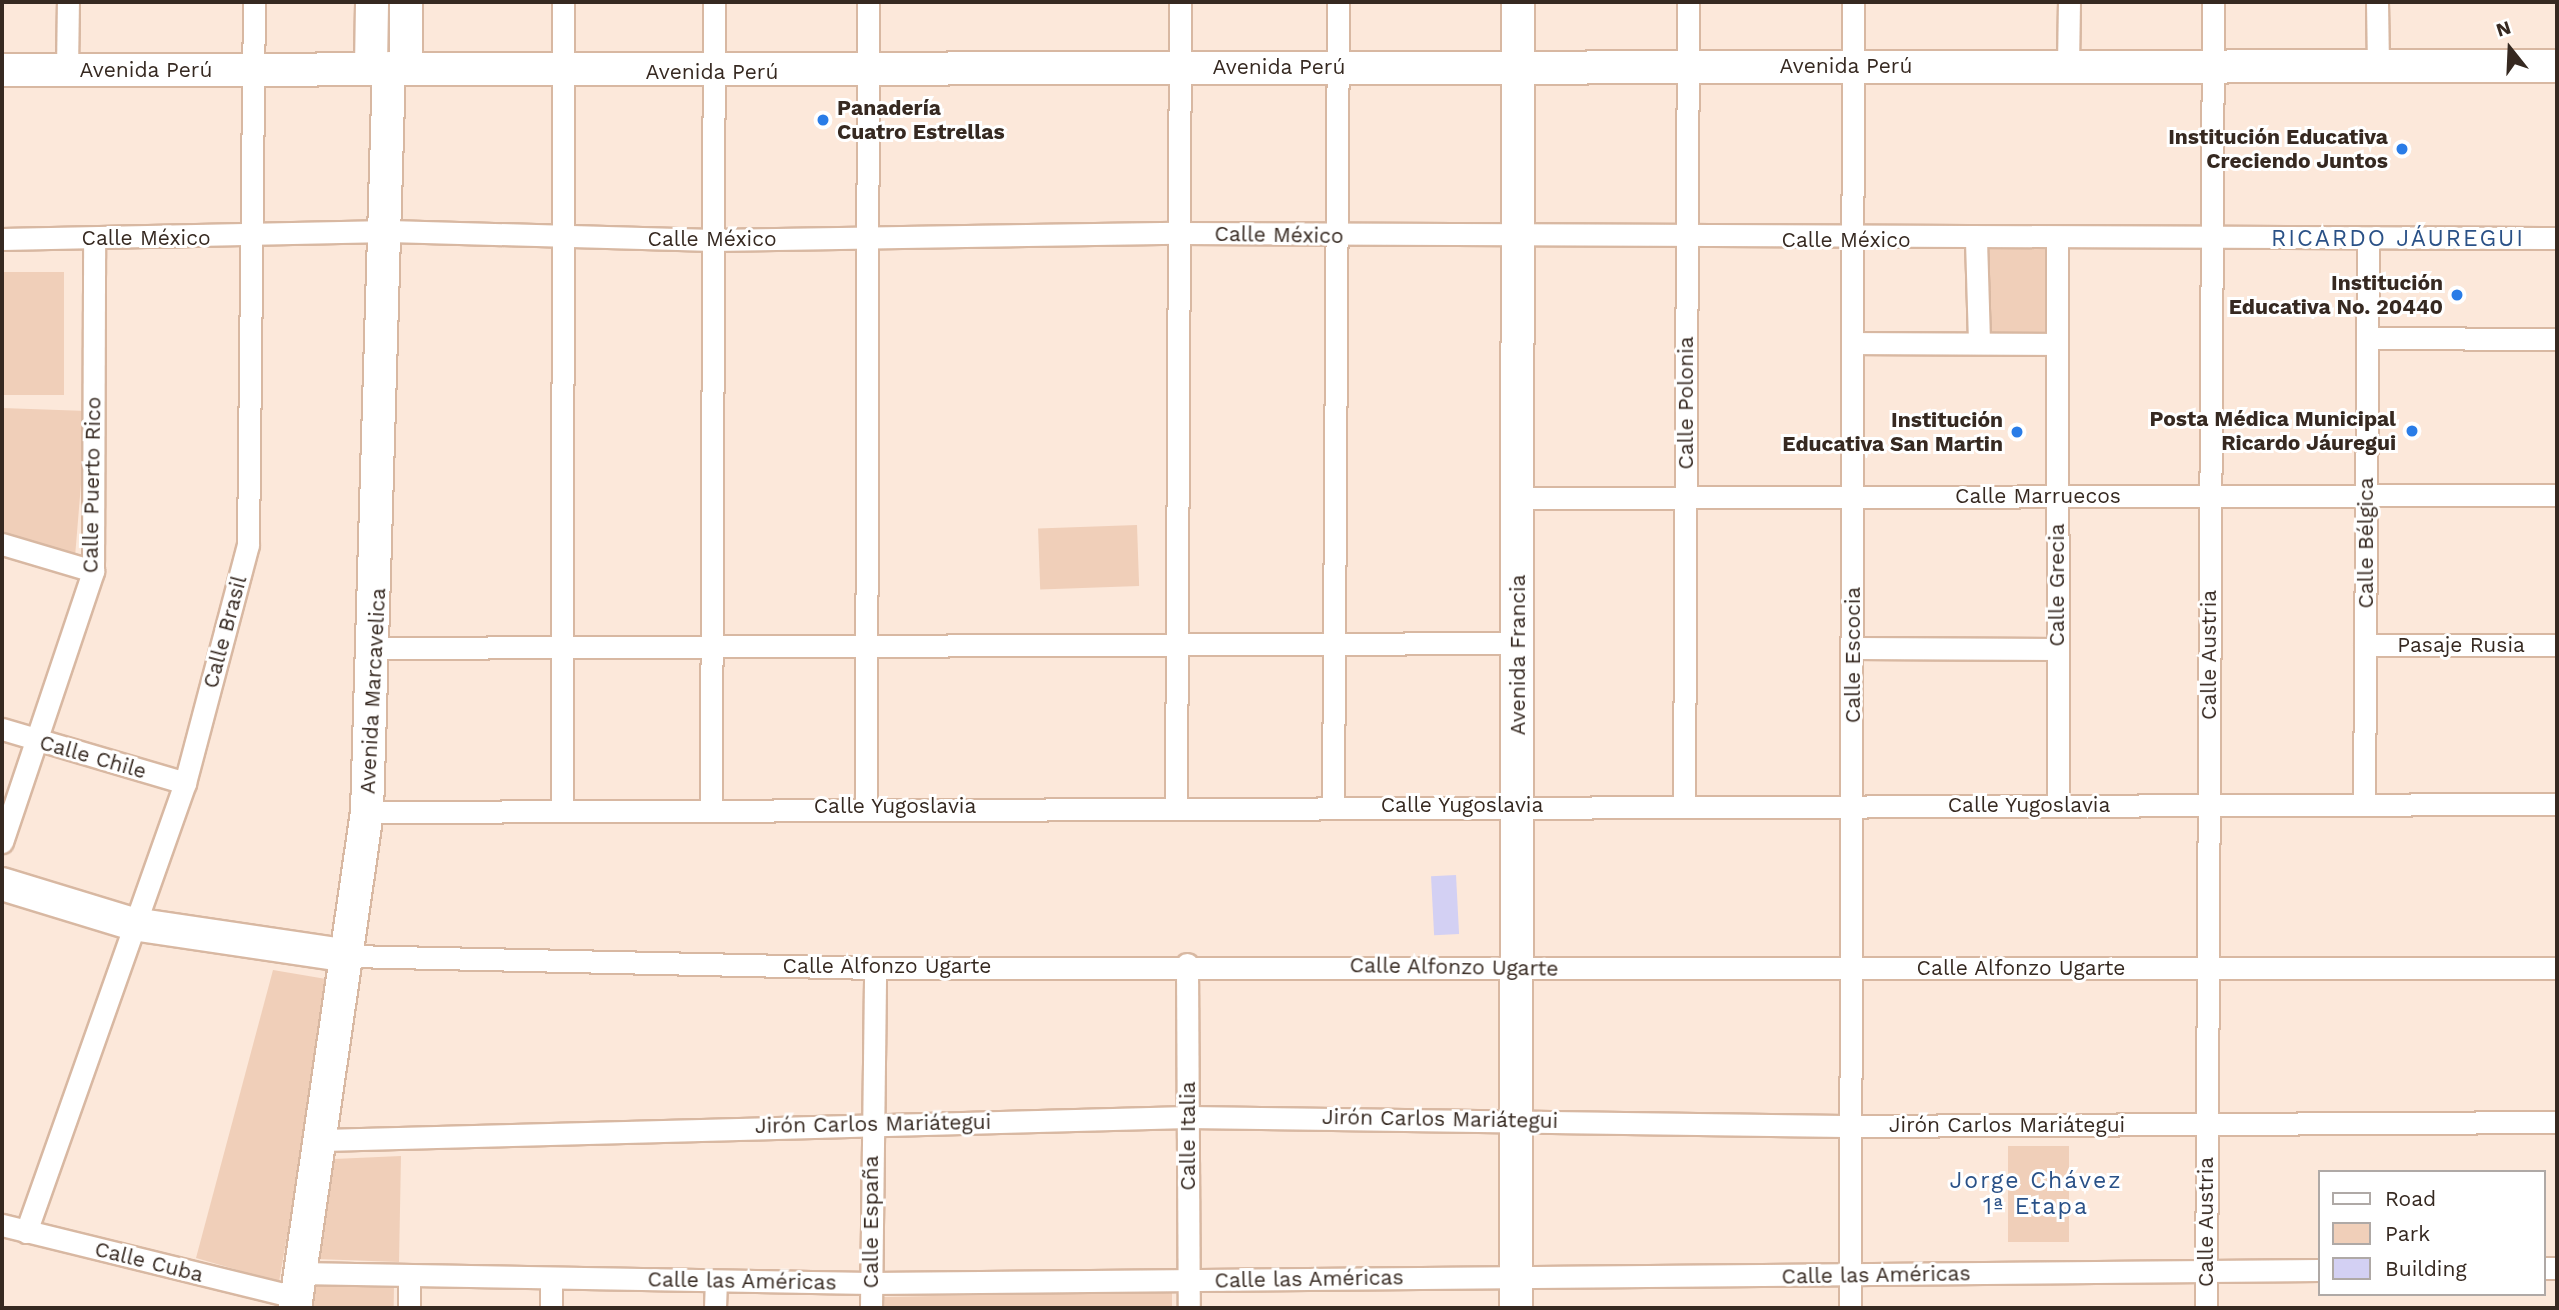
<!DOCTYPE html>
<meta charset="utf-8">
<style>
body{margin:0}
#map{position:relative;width:2559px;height:1310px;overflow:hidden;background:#fce8da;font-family:"Work Sans",sans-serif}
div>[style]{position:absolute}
.green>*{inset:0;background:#f0cfb9;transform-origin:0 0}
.building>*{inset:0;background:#d3d0f3;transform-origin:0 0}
.roads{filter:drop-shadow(2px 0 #d8b8a2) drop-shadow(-2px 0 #d8b8a2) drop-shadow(0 2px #d8b8a2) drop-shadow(0 -2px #d8b8a2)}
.street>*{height:21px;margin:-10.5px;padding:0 10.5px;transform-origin:10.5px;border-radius:10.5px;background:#fff}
.secondary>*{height:32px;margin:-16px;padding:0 16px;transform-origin:16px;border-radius:16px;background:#fff}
.dots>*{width:19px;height:19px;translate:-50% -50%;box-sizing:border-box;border:4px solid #fff;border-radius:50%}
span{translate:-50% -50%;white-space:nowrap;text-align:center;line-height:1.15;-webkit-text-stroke:6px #fff;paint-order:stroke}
.street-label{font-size:21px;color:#362921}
.poi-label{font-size:21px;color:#362921;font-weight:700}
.left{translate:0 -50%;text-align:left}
.right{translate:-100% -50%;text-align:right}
.neighbourhood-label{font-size:23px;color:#2a5187;letter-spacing:2px}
.frame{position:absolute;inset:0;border:4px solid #362921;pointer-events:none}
.legend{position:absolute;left:2318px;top:1170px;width:228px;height:126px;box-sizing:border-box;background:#fff;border:2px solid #afa9a6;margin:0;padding:9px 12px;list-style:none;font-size:21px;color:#362921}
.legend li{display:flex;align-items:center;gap:14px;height:35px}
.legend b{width:35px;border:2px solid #afa9a6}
.north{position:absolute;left:2475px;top:14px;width:70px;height:70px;-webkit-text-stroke:5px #fff;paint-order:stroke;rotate:342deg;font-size:19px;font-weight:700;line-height:28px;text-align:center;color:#362921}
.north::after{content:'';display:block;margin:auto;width:24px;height:32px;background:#362921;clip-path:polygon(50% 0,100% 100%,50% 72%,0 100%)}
</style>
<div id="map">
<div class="green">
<div style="left:2048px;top:247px;width:85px;height:67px;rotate:89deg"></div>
<div style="left:2px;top:272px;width:62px;height:123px"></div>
<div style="clip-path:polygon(2px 408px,87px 411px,75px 557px,2px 541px)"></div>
<div style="left:1137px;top:525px;width:61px;height:99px;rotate:88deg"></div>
<div style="clip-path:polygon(273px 970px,332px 980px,279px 1282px,196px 1258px)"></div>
<div style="left:2008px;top:1146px;width:61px;height:96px"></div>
<div style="clip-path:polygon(401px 1156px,399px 1262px,316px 1259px,334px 1159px)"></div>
<div style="left:311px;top:1285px;width:83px;height:23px;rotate:1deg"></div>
<div style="clip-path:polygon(1172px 1291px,1172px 1308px,884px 1308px,884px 1297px)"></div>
</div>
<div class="building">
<div style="left:1456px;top:875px;width:59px;height:25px;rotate:87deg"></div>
</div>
<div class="roads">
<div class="street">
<div style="left:2377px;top:2px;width:64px;rotate:89.1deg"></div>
<div style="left:2068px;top:65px;width:63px;rotate:-89.1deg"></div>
<div style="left:67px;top:70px;width:68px;rotate:-89.2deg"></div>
<div style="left:2px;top:239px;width:387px;rotate:-1.2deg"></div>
<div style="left:389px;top:231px;width:324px;rotate:1.6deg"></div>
<div style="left:713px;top:240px;width:465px;rotate:-0.9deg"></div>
<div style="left:1178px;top:233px;width:1379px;rotate:0.21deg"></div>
<div style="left:1976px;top:240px;width:103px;rotate:88.3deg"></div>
<div style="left:2057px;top:240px;width:565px;rotate:89.9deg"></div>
<div style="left:2367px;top:338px;width:190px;rotate:0.3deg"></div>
<div style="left:1853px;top:343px;width:204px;rotate:0.3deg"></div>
<div style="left:1518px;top:498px;width:1039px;rotate:-0.17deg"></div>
<div style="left:2px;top:544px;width:95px;rotate:16.5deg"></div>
<div style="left:2365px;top:645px;width:192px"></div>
<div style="left:376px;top:648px;width:1141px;rotate:-0.25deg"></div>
<div style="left:1853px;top:648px;width:204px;rotate:0.3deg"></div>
<div style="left:2px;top:729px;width:191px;rotate:16.4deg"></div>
<div style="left:2364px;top:804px;width:565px;rotate:-89.59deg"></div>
<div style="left:1684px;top:805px;width:803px;rotate:-89.71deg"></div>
<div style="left:711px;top:806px;width:804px;rotate:-89.79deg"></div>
<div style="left:866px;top:806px;width:804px;rotate:-89.86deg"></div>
<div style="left:1176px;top:806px;width:804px;rotate:-89.71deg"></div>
<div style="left:1333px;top:806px;width:804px;rotate:-89.64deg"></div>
<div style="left:562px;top:807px;width:805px;rotate:-89.93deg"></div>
<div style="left:367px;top:812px;width:2190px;rotate:-0.21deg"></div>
<div style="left:2px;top:842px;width:286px;rotate:-71.4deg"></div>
<div style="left:93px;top:571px;width:332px;rotate:-89.8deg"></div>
<div style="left:350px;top:956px;width:525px;rotate:1.31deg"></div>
<div style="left:875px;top:968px;width:1682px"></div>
<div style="left:1187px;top:964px;width:344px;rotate:89.7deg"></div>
<div style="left:323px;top:1140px;width:865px;rotate:-1.52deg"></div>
<div style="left:1188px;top:1117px;width:662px;rotate:0.78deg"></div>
<div style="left:1850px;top:1126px;width:707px;rotate:-0.32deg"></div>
<div style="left:2px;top:1225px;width:303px;rotate:13.8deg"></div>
<div style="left:26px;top:1232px;width:476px;rotate:-70.5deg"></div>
<div style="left:185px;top:783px;width:246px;rotate:-75.2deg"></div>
<div style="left:248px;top:545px;width:543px;rotate:-89.37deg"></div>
<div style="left:2543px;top:1268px;width:14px"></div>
<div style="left:298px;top:1273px;width:573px;rotate:1deg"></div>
<div style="left:871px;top:1283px;width:1448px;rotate:-0.51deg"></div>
<div style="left:409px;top:1276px;width:32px;rotate:90deg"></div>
<div style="left:551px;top:1278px;width:30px;rotate:90deg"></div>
<div style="left:715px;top:1308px;width:27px;rotate:-88deg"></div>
<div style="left:871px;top:1308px;width:340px;rotate:-89.3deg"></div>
<div style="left:1850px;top:1308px;width:1306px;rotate:-89.87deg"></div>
<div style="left:2206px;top:1308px;width:1306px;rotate:-89.69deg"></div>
</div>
<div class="secondary">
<div style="left:371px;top:68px;width:66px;rotate:-89.1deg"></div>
<div style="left:406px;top:69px;width:67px;rotate:-90deg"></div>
<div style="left:2px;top:70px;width:2555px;rotate:-0.09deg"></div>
<div style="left:2px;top:884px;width:137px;rotate:17deg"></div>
<div style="left:133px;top:924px;width:219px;rotate:8.4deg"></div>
<div style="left:295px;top:1308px;width:501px;rotate:-81.74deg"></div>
<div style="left:367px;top:812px;width:744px;rotate:-88.31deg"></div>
<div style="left:1516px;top:1308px;width:1306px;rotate:-89.91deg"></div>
</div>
</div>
<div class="dots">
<div style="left:823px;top:120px;background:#297ce7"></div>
<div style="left:2402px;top:149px;background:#297ce7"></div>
<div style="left:2457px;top:295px;background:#297ce7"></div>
<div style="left:2412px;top:431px;background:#297ce7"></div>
<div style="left:2017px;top:432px;background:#297ce7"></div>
</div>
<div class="street-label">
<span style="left:1846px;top:66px">Avenida Perú</span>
<span style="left:1279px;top:67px">Avenida Perú</span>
<span style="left:146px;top:70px">Avenida Perú</span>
<span style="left:712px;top:72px">Avenida Perú</span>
<span style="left:1279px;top:235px;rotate:1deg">Calle México</span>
<span style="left:146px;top:238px">Calle México</span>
<span style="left:712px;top:239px">Calle México</span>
<span style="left:1846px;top:240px">Calle México</span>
<span style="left:1686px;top:403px;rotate:-90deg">Calle Polonia</span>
<span style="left:92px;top:485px;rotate:-89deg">Calle Puerto Rico</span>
<span style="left:2038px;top:496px">Calle Marruecos</span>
<span style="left:2366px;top:543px;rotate:-90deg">Calle Bélgica</span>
<span style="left:2057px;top:585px;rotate:-90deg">Calle Grecia</span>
<span style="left:225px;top:632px;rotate:-75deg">Calle Brasil</span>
<span style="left:2461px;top:645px">Pasaje Rusia</span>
<span style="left:1518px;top:655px;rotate:-90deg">Avenida Francia</span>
<span style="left:1853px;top:655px;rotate:-90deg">Calle Escocia</span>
<span style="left:2209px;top:655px;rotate:-90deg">Calle Austria</span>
<span style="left:373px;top:691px;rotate:-87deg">Avenida Marcavelica</span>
<span style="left:93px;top:757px;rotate:16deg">Calle Chile</span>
<span style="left:1462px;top:805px">Calle Yugoslavia</span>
<span style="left:2029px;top:805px">Calle Yugoslavia</span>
<span style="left:895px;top:806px">Calle Yugoslavia</span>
<span style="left:887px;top:966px">Calle Alfonzo Ugarte</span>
<span style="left:1454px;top:967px;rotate:1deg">Calle Alfonzo Ugarte</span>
<span style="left:2021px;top:968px">Calle Alfonzo Ugarte</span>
<span style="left:1440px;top:1119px;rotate:1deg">Jirón Carlos Mariátegui</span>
<span style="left:873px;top:1124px;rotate:-1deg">Jirón Carlos Mariátegui</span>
<span style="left:2007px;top:1125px">Jirón Carlos Mariátegui</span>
<span style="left:1188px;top:1136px;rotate:-90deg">Calle Italia</span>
<span style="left:871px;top:1222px;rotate:-90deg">Calle España</span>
<span style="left:2206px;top:1222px;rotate:-90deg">Calle Austria</span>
<span style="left:149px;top:1262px;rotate:14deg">Calle Cuba</span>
<span style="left:1876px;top:1275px;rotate:-1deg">Calle las Américas</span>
<span style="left:1309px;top:1279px;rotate:-1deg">Calle las Américas</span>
<span style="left:742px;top:1281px;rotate:1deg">Calle las Américas</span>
</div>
<div class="poi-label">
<span class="left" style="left:837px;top:120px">Panadería<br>Cuatro Estrellas</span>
<span class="right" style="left:2388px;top:149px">Institución Educativa<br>Creciendo Juntos</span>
<span class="right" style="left:2443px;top:295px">Institución<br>Educativa No. 20440</span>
<span class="right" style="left:2396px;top:431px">Posta Médica Municipal<br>Ricardo Jáuregui</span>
<span class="right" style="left:2003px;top:432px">Institución<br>Educativa San Martin</span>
</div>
<div class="neighbourhood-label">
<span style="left:2398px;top:239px">RICARDO JÁUREGUI</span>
<span style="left:2036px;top:1194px">Jorge Chávez<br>1ª Etapa</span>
</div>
<div class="frame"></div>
<ul class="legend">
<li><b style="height:9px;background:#fff"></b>Road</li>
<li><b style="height:19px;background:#f0cfb9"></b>Park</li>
<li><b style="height:19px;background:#d3d0f3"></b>Building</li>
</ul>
<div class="north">N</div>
</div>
